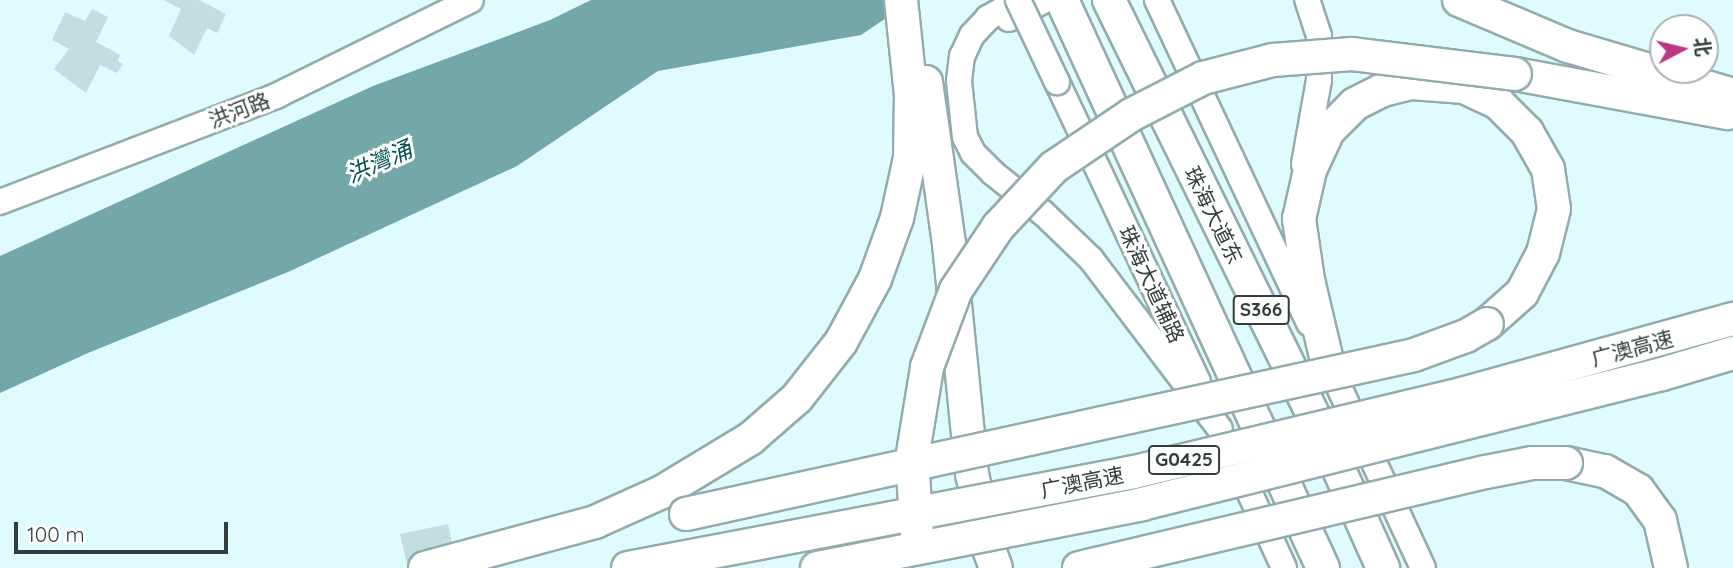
<!DOCTYPE html>
<meta charset="utf-8">
<style>
body{margin:0}
#map{position:relative;width:1733px;height:568px;overflow:hidden;background:#e0fbfd;font-family:Quicksand,"Noto Sans SC",sans-serif}
div>[style]{position:absolute}
.water>*{inset:0;background:#74a7a9}
.building>*{inset:0;background:#c3dedf}
.roads{filter:drop-shadow(2px 0 #92acad) drop-shadow(-2px 0 #92acad) drop-shadow(0 2px #92acad) drop-shadow(0 -2px #92acad)}
.secondary>*{height:24px;margin:-12px;padding:0 12px;transform-origin:12px;border-radius:12px;background:#fff}
.highway>*{height:32px;margin:-16px;padding:0 16px;transform-origin:16px;border-radius:16px;background:#fff}
.bridges{filter:drop-shadow(2px 0 #92acad) drop-shadow(-2px 0 #92acad) drop-shadow(0 2px #92acad) drop-shadow(0 -2px #92acad)}
.secondary-bridge>*{height:24px;margin:-12px;padding:0 12px;transform-origin:12px;border-radius:12px;background:#fff}
.highway-bridge>*{height:32px;margin:-16px;padding:0 16px;transform-origin:16px;border-radius:16px;background:#fff}
span{translate:-50% -50%;white-space:nowrap;text-align:center;line-height:1.15;-webkit-text-stroke:6px #fff;paint-order:stroke}
.shield-label span{padding:2px 5px;background:#fff;border:2px solid;border-radius:5px;-webkit-text-stroke-width:0}
.shield-label{font-size:19px;color:#323d3d;font-weight:700}
.street-label{font-size:21px;color:#323d3d}
.water-label{font-size:23px;color:#005155;font-style:italic}
.north{position:absolute;left:1649px;top:14px;width:70px;height:70px;box-sizing:border-box;background:#fff;border:2px solid #adb1b1;border-radius:50%;rotate:83deg;font-size:19px;font-weight:700;line-height:28px;text-align:center;color:#323d3d}
.north::after{content:'';display:block;margin:auto;width:24px;height:32px;background:#bb3982;clip-path:polygon(50% 0,100% 100%,50% 72%,0 100%)}
.scale{position:absolute;left:14px;top:522px;width:214px;height:32px;box-sizing:border-box;border:4px solid #323d3d;border-top:0;padding-left:9px;font-size:21px;line-height:24px;white-space:nowrap;color:#323d3d;-webkit-text-stroke:5px #fff;paint-order:stroke}
</style>
<div id="map">
<div class="water">
<div style="clip-path:polygon(591px 0,913px 0,861px 35px,658px 71px,517px 166px,288px 272px,88px 353px,0 393px,0 256px,373px 86px,550px 20px)"></div>
</div>
<div class="building">
<div style="clip-path:polygon(163px 0,199px 0,226px 14px,217px 33px,207px 28px,194px 55px,169px 36px,181px 9px)"></div>
<div style="clip-path:polygon(92px 9px,108px 17px,96px 42px,120px 55px,118px 61px,123px 64px,117px 73px,100px 65px,86px 93px,54px 69px,69px 49px,52px 40px,65px 12px,85px 21px)"></div>
<div style="clip-path:polygon(448px 524px,452px 542px,420px 551px,412px 556px,407px 564px,400px 534px)"></div>
</div>
<div class="roads">
<div class="secondary">
<div style="left:1020px;top:0;width:37px;rotate:151deg"></div>
<div style="left:988px;top:18px;width:23px;rotate:133deg"></div>
<div style="left:972px;top:35px;width:23px;rotate:115deg"></div>
<div style="left:962px;top:56px;width:25px;rotate:97deg"></div>
<div style="left:959px;top:81px;width:56px;rotate:83.9deg"></div>
<div style="left:965px;top:137px;width:18px;rotate:63deg"></div>
<div style="left:973px;top:153px;width:28px;rotate:45deg"></div>
<div style="left:993px;top:173px;width:64px;rotate:38.7deg"></div>
<div style="left:1043px;top:213px;width:66px;rotate:43.8deg"></div>
<div style="left:1091px;top:259px;width:213px;rotate:52.8deg"></div>
<div style="left:1157px;top:0;width:357px;rotate:64.8deg"></div>
<div style="left:1009px;top:19px;width:41px;rotate:-27.8deg"></div>
<div style="left:1057px;top:82px;width:331px;rotate:64.8deg"></div>
<div style="left:1304px;top:164px;width:85px;rotate:-79.9deg"></div>
<div style="left:1319px;top:80px;width:44px;rotate:-90deg"></div>
<div style="left:1319px;top:36px;width:38px;rotate:-108deg"></div>
<div style="left:0;top:202px;width:296px;rotate:-21deg"></div>
<div style="left:276px;top:96px;width:217px;rotate:-26.2deg"></div>
<div style="left:1326px;top:359px;width:230px;rotate:65.1deg"></div>
<div style="left:1236px;top:463px;width:115px;rotate:65.4deg"></div>
</div>
<div class="highway">
<div style="left:1062px;top:0;width:625px;rotate:65.32deg"></div>
<div style="left:1109px;top:0;width:496px;rotate:63.8deg"></div>
<div style="left:1328px;top:445px;width:135px;rotate:65.9deg"></div>
<div style="left:1459px;top:0;width:118px;rotate:22.9deg"></div>
<div style="left:1568px;top:46px;width:172px;rotate:16.5deg"></div>
<div style="left:1515px;top:74px;width:217px;rotate:10.4deg"></div>
<div style="left:926px;top:82px;width:164px;rotate:81.9deg"></div>
<div style="left:949px;top:244px;width:231px;rotate:84.3deg"></div>
<div style="left:972px;top:474px;width:77px;rotate:77.2deg"></div>
<div style="left:989px;top:549px;width:20px;rotate:70deg"></div>
<div style="left:1327px;top:361px;width:83px;rotate:-103.2deg"></div>
<div style="left:1308px;top:280px;width:62px;rotate:-98.4deg"></div>
<div style="left:1299px;top:219px;width:50px;rotate:-77.3deg"></div>
<div style="left:1310px;top:170px;width:43px;rotate:-65.2deg"></div>
<div style="left:1328px;top:131px;width:38px;rotate:-45deg"></div>
<div style="left:1355px;top:104px;width:31px;rotate:-27deg"></div>
<div style="left:1383px;top:90px;width:30px;rotate:-14deg"></div>
<div style="left:1412px;top:83px;width:52px;rotate:4.4deg"></div>
<div style="left:1464px;top:87px;width:38px;rotate:25deg"></div>
<div style="left:1498px;top:103px;width:41px;rotate:45deg"></div>
<div style="left:1527px;top:132px;width:43px;rotate:60.4deg"></div>
<div style="left:1548px;top:169px;width:40px;rotate:81.5deg"></div>
<div style="left:1554px;top:209px;width:45px;rotate:104deg"></div>
<div style="left:1543px;top:253px;width:45px;rotate:117.7deg"></div>
<div style="left:1522px;top:293px;width:47px;rotate:138.5deg"></div>
<div style="left:1566px;top:463px;width:40px;rotate:12deg"></div>
<div style="left:1605px;top:471px;width:38px;rotate:30deg"></div>
<div style="left:1638px;top:490px;width:37px;rotate:54deg"></div>
<div style="left:1660px;top:520px;width:49px;rotate:77.1deg"></div>
<div style="left:425px;top:568px;width:176px;rotate:-15.1deg"></div>
<div style="left:595px;top:522px;width:73px;rotate:-24.1deg"></div>
<div style="left:662px;top:492px;width:103px;rotate:-31.1deg"></div>
<div style="left:750px;top:439px;width:62px;rotate:-41.1deg"></div>
<div style="left:797px;top:398px;width:71px;rotate:-51.8deg"></div>
<div style="left:841px;top:342px;width:72px;rotate:-61.6deg"></div>
<div style="left:875px;top:279px;width:65px;rotate:-70.2deg"></div>
<div style="left:897px;top:218px;width:61px;rotate:-77.8deg"></div>
<div style="left:910px;top:158px;width:63px;rotate:-89.1deg"></div>
<div style="left:911px;top:95px;width:96px;rotate:-96deg"></div>
</div>
</div>
<div class="bridges">
<div class="secondary-bridge">
<div style="left:1018px;top:0;width:91px;rotate:64.6deg"></div>
</div>
<div class="highway-bridge">
<div style="left:686px;top:514px;width:745px;rotate:-12.32deg"></div>
<div style="left:1414px;top:355px;width:55px;rotate:-20.1deg"></div>
<div style="left:1466px;top:336px;width:24px;rotate:-30deg"></div>
<div style="left:917px;top:534px;width:75px;rotate:-93.8deg"></div>
<div style="left:912px;top:459px;width:93px;rotate:-80.7deg"></div>
<div style="left:927px;top:367px;width:82px;rotate:-69.4deg"></div>
<div style="left:956px;top:290px;width:76px;rotate:-56.3deg"></div>
<div style="left:998px;top:227px;width:82px;rotate:-47deg"></div>
<div style="left:1054px;top:167px;width:93px;rotate:-34deg"></div>
<div style="left:1131px;top:115px;width:81px;rotate:-27.2deg"></div>
<div style="left:1203px;top:78px;width:72px;rotate:-14.4deg"></div>
<div style="left:1273px;top:60px;width:79px;rotate:-4.3deg"></div>
<div style="left:1352px;top:54px;width:164px;rotate:7deg"></div>
<div style="left:628px;top:568px;width:515px;rotate:-10.74deg"></div>
<div style="left:1134px;top:472px;width:337px;rotate:-13.4deg"></div>
<div style="left:1462px;top:394px;width:281px;rotate:-15.5deg"></div>
<div style="left:817px;top:568px;width:331px;rotate:-11.1deg"></div>
<div style="left:1142px;top:504px;width:536px;rotate:-14.04deg"></div>
<div style="left:1662px;top:374px;width:74px;rotate:-16.5deg"></div>
<div style="left:1079px;top:568px;width:418px;rotate:-13.3deg"></div>
<div style="left:1486px;top:472px;width:47px;rotate:-11.1deg"></div>
<div style="left:1532px;top:463px;width:34px"></div>
</div>
</div>
<div class="shield-label">
<span style="left:1261px;top:310px">S366</span>
<span style="left:1184px;top:460px">G0425</span>
</div>
<div class="street-label">
<span style="left:239px;top:110px;rotate:-21deg">洪河路</span>
<span style="left:1214px;top:215px;rotate:64deg">珠海大道东</span>
<span style="left:1152px;top:284px;rotate:65deg">珠海大道辅路</span>
<span style="left:1632px;top:348px;rotate:-15deg">广澳高速</span>
<span style="left:1082px;top:482px;rotate:-11deg">广澳高速</span>
</div>
<div class="water-label">
<span style="left:379px;top:162px;rotate:-24deg">洪灣涌</span>
</div>
<div class="north">北</div>
<div class="scale">100 m</div>
</div>
